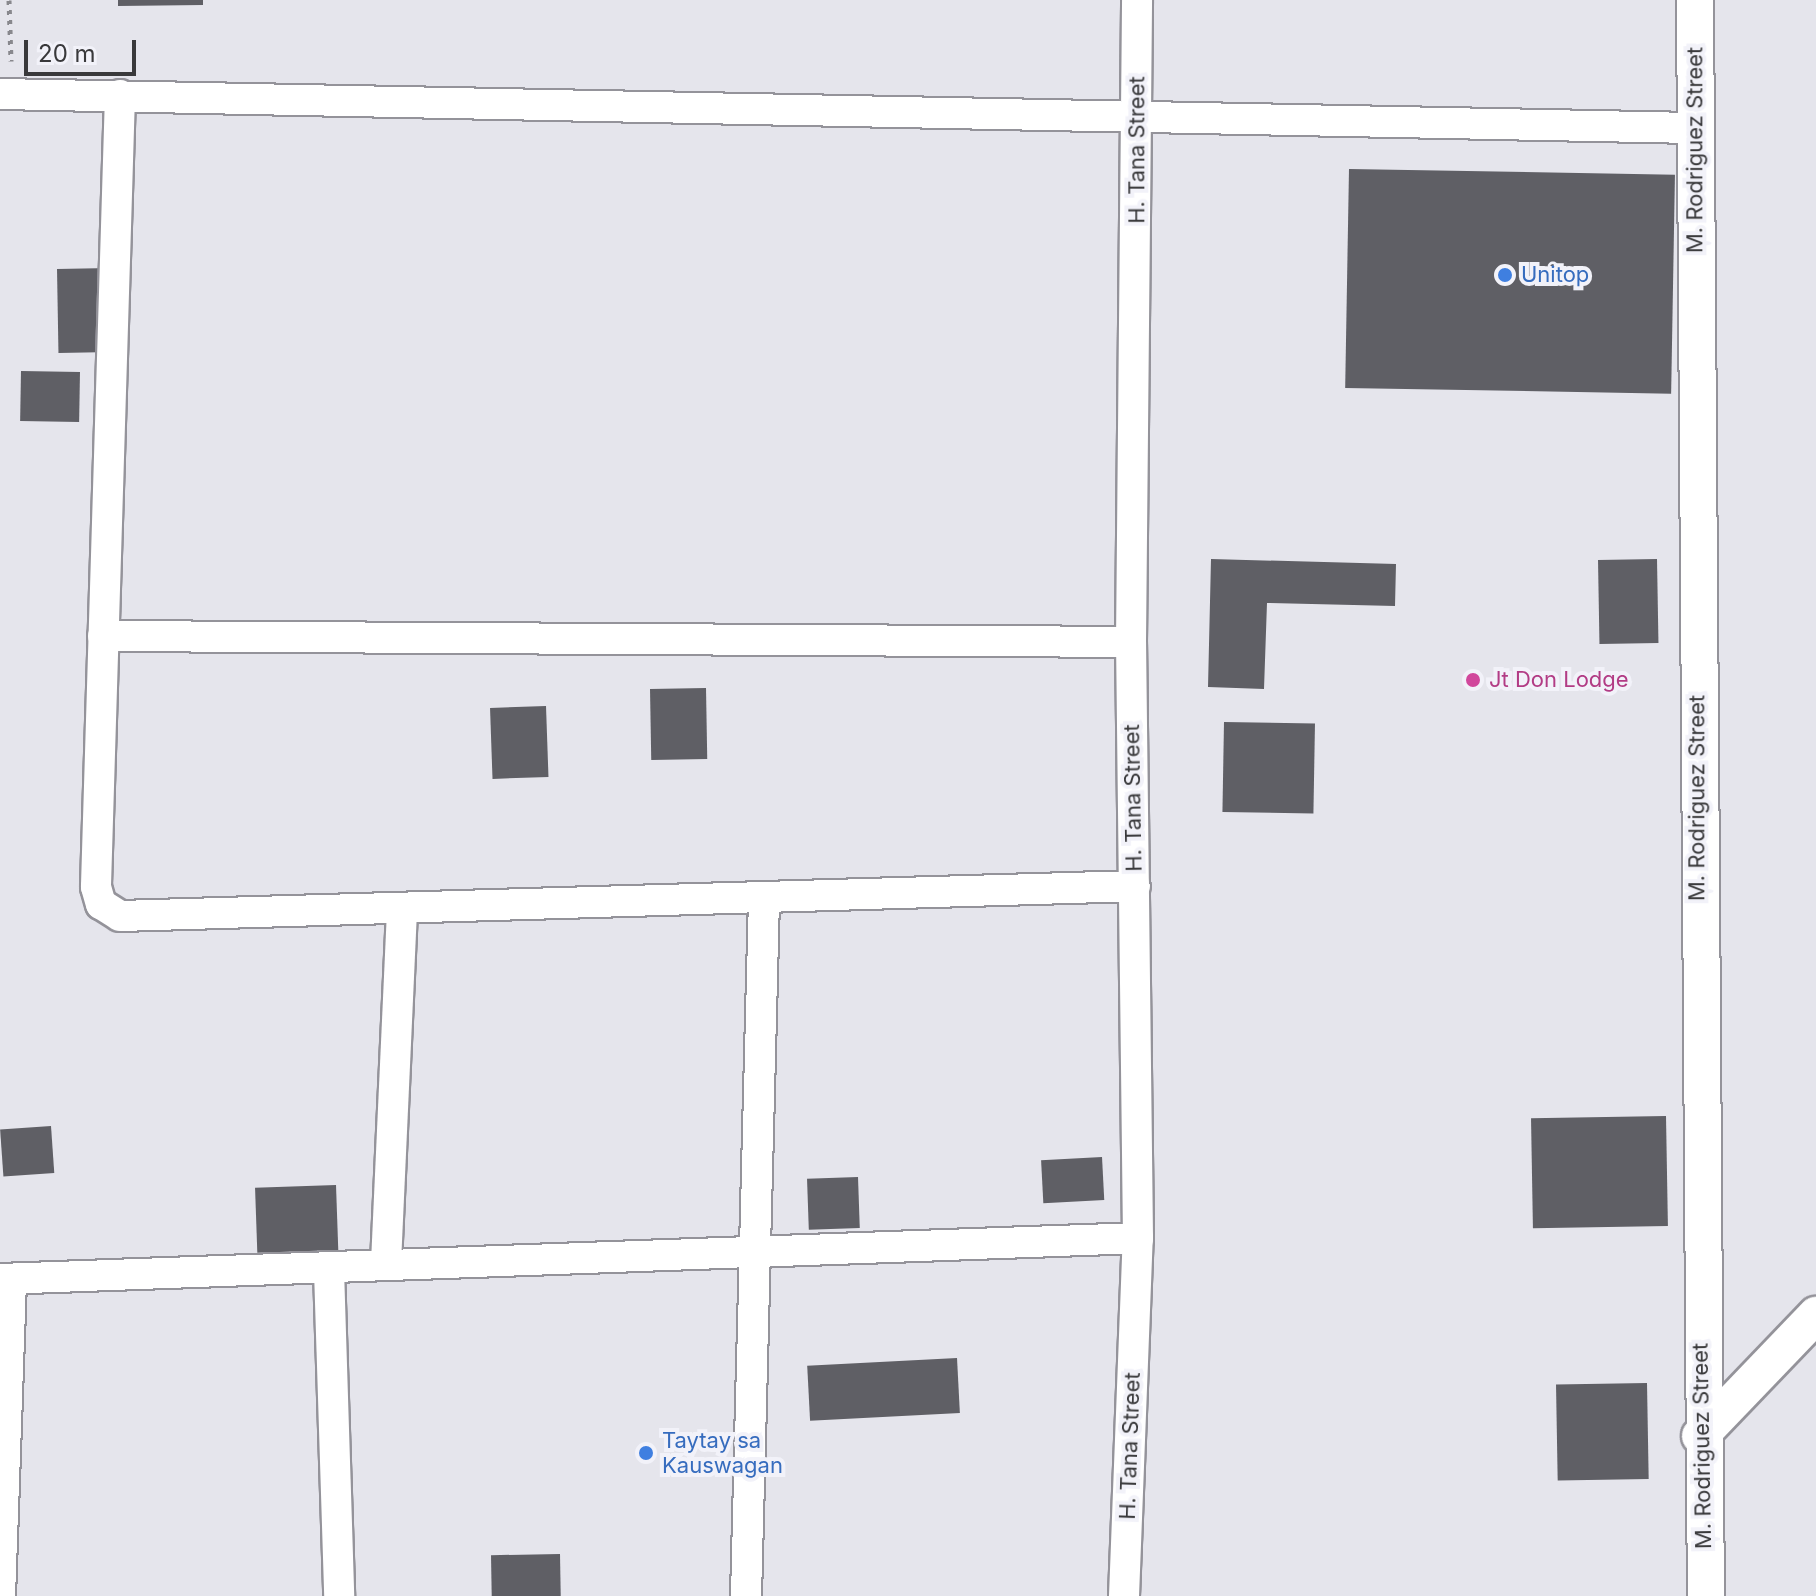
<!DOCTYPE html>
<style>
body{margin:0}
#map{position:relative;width:1816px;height:1596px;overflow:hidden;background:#e5e5ec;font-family:Inter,sans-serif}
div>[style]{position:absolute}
.building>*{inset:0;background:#5f5f65;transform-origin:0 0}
.path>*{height:5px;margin-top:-2.5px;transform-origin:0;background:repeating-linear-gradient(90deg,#88888d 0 4px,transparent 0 10px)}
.roads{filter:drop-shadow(2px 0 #94939a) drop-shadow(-2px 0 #94939a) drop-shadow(0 2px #94939a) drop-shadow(0 -2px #94939a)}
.minor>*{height:30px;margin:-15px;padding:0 15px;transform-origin:15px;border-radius:15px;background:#fff}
.tertiary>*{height:36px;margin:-18px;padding:0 18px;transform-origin:18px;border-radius:18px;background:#fff}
.dots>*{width:22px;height:22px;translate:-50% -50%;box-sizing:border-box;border:4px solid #f2f2f9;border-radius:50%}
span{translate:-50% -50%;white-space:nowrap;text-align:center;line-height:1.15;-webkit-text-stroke:8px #f2f2f9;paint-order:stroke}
.street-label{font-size:22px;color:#39393b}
.shop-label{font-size:22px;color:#366cbe}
.left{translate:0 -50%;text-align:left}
.hotel-label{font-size:22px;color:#b23c85}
.scale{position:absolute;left:24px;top:40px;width:112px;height:36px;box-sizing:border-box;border:4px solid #39393b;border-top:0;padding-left:10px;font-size:24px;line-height:28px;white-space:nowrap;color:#39393b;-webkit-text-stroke:6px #f2f2f9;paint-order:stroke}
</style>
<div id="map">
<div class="building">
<div style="clip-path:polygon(118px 0,203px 0,203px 5px,118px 6px)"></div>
<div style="left:1349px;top:169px;width:326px;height:219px;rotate:1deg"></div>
<div style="left:110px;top:268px;width:84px;height:53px;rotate:89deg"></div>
<div style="left:21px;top:371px;width:59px;height:50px;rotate:1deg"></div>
<div style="clip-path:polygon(1211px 559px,1396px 564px,1395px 606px,1267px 603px,1264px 689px,1208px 687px)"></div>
<div style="left:1657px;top:559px;width:84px;height:59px;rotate:89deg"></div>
<div style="left:706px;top:688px;width:71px;height:56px;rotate:89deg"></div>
<div style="left:546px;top:706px;width:71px;height:56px;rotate:88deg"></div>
<div style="left:1224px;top:722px;width:91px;height:90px;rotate:1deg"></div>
<div style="left:1666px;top:1116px;width:110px;height:135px;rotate:89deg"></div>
<div style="left:51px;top:1126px;width:47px;height:51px;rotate:86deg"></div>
<div style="left:1102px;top:1157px;width:43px;height:61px;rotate:87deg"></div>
<div style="left:858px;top:1177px;width:51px;height:51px;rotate:88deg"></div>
<div style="left:336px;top:1185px;width:65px;height:81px;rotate:88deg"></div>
<div style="left:957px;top:1358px;width:55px;height:150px;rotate:87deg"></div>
<div style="left:1647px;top:1383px;width:96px;height:91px;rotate:89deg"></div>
<div style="left:560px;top:1554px;width:42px;height:69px;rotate:89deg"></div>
</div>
<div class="path">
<div style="left:9px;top:0;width:61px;rotate:88.1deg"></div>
</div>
<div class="roads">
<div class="minor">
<div style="left:0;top:94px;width:1694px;rotate:1.15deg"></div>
<div style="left:120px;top:95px;width:792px;rotate:91.74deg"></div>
<div style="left:96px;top:887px;width:18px;rotate:74deg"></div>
<div style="left:101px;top:904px;width:22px;rotate:32deg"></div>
<div style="left:120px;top:916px;width:1015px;rotate:-1.69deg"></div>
<div style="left:103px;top:636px;width:1028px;rotate:0.33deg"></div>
<div style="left:386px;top:1263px;width:355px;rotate:-87.4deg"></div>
<div style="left:329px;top:1270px;width:326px;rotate:88.2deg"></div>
<div style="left:0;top:1279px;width:1139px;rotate:-2.06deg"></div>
<div style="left:0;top:1596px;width:317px;rotate:-88deg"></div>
<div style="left:746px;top:1596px;width:698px;rotate:-88.52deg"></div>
<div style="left:1124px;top:1596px;width:358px;rotate:-87.8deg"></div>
<div style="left:1138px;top:1238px;width:596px;rotate:-90.67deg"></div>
<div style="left:1131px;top:642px;width:642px;rotate:-89.46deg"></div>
</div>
<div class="tertiary">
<div style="left:1695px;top:0;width:1596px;rotate:89.61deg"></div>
<div style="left:1700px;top:1436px;width:168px;rotate:-46.2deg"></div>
</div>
</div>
<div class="dots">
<div style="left:1505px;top:275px;background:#3f7fe0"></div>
<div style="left:1473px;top:680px;background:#d1479c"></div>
<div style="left:646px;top:1453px;background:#3f7fe0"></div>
</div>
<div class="street-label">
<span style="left:1137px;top:150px;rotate:-90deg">H. Tana Street</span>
<span style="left:1695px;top:150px;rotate:-90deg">M. Rodriguez Street</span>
<span style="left:1133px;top:798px;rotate:-91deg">H. Tana Street</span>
<span style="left:1697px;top:798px;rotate:-90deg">M. Rodriguez Street</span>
<span style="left:1130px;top:1446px;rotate:-88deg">H. Tana Street</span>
<span style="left:1702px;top:1446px;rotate:-91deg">M. Rodriguez Street</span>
</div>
<div class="shop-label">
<span class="left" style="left:1521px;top:275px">Unitop</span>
<span class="left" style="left:662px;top:1453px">Taytay sa<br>Kauswagan</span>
</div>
<div class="hotel-label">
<span class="left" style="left:1489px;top:680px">Jt Don Lodge</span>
</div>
<div class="scale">20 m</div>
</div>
